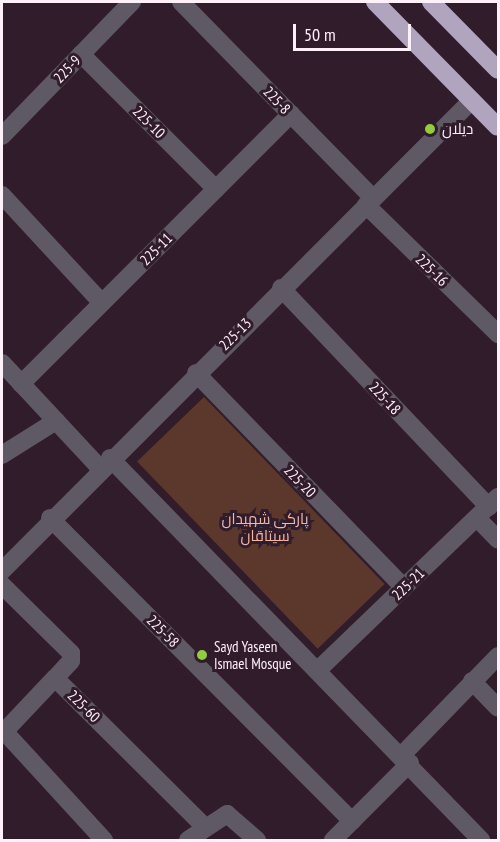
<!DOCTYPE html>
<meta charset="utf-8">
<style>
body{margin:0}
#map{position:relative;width:500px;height:842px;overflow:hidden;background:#311c2b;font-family:"PT Sans Narrow",Cairo,sans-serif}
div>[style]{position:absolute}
.green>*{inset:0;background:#5b372c;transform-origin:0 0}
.street>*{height:18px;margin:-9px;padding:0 9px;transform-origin:9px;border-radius:9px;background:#5f5965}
.highway>*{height:18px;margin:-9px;padding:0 9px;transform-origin:9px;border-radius:9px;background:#b1a4bf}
.dots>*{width:16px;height:16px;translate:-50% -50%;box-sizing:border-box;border:3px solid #311c2b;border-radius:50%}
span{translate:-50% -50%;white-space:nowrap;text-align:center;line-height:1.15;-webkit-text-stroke:6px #311c2b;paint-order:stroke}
.street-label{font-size:15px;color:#fff0fa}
.poi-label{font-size:15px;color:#fff0fa}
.left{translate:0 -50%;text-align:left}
.park-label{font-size:15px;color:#f8b6a2}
.frame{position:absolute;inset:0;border:3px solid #fff0fa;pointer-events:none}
.scale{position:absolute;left:293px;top:24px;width:118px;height:27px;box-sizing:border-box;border:3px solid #fff0fa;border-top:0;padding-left:8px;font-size:18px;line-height:21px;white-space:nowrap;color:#fff0fa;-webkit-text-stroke:4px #311c2b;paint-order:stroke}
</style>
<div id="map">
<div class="green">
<div style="left:204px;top:397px;width:260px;height:93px;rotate:46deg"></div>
</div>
<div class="street">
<div style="left:181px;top:2px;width:274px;rotate:45.6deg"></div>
<div style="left:81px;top:54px;width:191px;rotate:45deg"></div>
<div style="left:2px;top:136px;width:187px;rotate:-45.9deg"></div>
<div style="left:2px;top:195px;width:147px;rotate:47.2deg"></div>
<div style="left:366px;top:205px;width:185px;rotate:44.3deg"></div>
<div style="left:281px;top:288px;width:302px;rotate:46.5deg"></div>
<div style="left:2px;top:363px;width:144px;rotate:47deg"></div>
<div style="left:196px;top:373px;width:299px;rotate:45.9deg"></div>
<div style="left:21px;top:384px;width:382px;rotate:-45deg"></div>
<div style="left:2px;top:455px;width:64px;rotate:-32.2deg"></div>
<div style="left:110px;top:458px;width:533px;rotate:45.84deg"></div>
<div style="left:50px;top:518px;width:428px;rotate:45.1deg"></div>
<div style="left:477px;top:518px;width:30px;rotate:46deg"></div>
<div style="left:2px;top:571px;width:665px;rotate:-45.06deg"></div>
<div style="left:2px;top:585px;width:97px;rotate:44.6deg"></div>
<div style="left:71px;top:653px;width:8px;rotate:90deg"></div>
<div style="left:71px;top:661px;width:23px;rotate:133deg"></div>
<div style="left:55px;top:678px;width:209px;rotate:44.8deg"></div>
<div style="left:318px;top:670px;width:250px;rotate:-43.9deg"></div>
<div style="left:472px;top:681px;width:37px;rotate:46deg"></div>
<div style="left:4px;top:731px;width:148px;rotate:47.5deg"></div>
<div style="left:2px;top:734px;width:77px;rotate:-46.6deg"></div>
<div style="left:402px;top:755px;width:138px;rotate:-45.9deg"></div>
<div style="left:188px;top:840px;width:47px;rotate:-33.7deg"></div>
<div style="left:227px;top:814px;width:40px;rotate:41deg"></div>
<div style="left:333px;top:840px;width:109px;rotate:-45deg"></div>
</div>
<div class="highway">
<div style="left:375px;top:2px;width:175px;rotate:45.5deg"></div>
<div style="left:431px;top:2px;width:95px;rotate:45.4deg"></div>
</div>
<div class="dots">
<div style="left:430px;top:129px;background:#93cc3d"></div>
<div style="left:202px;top:655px;background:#93cc3d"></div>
</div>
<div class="street-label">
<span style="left:67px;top:69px;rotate:-46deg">225-9</span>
<span style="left:277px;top:100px;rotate:46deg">225-8</span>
<span style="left:149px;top:122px;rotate:45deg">225-10</span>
<span style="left:156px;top:249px;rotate:-45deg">225-11</span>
<span style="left:432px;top:270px;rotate:44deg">225-16</span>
<span style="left:235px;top:334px;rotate:-45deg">225-13</span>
<span style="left:385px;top:398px;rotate:47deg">225-18</span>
<span style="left:300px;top:481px;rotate:46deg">225-20</span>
<span style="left:408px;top:584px;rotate:-44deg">225-21</span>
<span style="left:163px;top:631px;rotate:45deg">225-58</span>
<span style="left:84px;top:706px;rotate:44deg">225-60</span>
</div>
<div class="poi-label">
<span class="left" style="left:442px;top:129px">دیلان</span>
<span class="left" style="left:214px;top:655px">Sayd Yaseen<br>Ismael Mosque</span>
</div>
<div class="park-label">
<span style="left:265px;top:527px">پارکی شهیدان<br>سیتاقان</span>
</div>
<div class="frame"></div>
<div class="scale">50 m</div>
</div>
